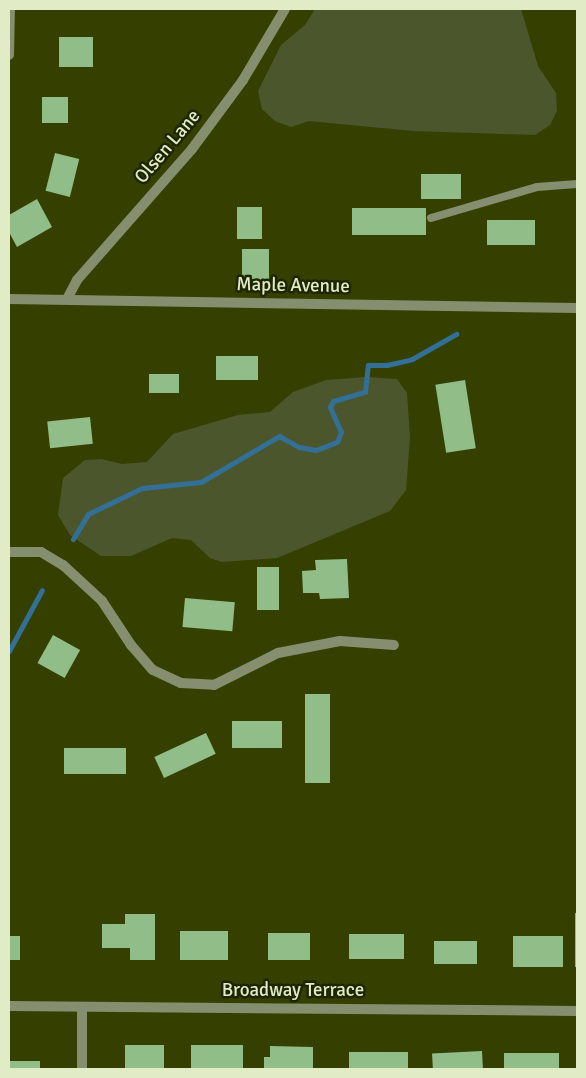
<!DOCTYPE html>
<style>
body{margin:0}
#map{position:relative;width:586px;height:1078px;overflow:hidden;background:#354000;font-family:Signika,sans-serif}
div>[style]{position:absolute}
.green>*{inset:0;background:#4c562d}
.stream>*{height:5px;margin:-2.5px;padding:0 2.5px;transform-origin:2.5px;border-radius:2.5px;background:#337097}
.building>*{inset:0;background:#91bd88;transform-origin:0 0}
.lane>*{height:8px;margin:-4px;padding:0 4px;transform-origin:4px;border-radius:4px;background:#858e6e}
.street>*{height:10px;margin:-5px;padding:0 5px;transform-origin:5px;border-radius:5px;background:#858e6e}
span{translate:-50% -50%;white-space:nowrap;text-align:center;line-height:1.15;-webkit-text-stroke:5px #1e2504;paint-order:stroke}
.street-label{font-size:19px;color:#e1ecc6}
.frame{position:absolute;inset:0;border:10px solid #e1ecc6;pointer-events:none}
</style>
<div id="map">
<div class="green">
<div style="clip-path:polygon(315px 9px,521px 9px,538px 66px,556px 93px,557px 111px,550px 125px,535px 135px,413px 131px,309px 121px,291px 127px,275px 121px,262px 109px,258px 91px,281px 45px,305px 25px)"></div>
<div style="clip-path:polygon(366px 377px,397px 379px,407px 393px,410px 437px,406px 490px,390px 511px,277px 558px,222px 562px,210px 558px,191px 540px,172px 538px,131px 556px,101px 556px,70px 535px,58px 515px,63px 478px,85px 460px,102px 459px,122px 464px,147px 462px,173px 434px,238px 415px,270px 412px,293px 392px,326px 380px)"></div>
</div>
<div class="stream">
<div style="left:73px;top:539px;width:29px;rotate:-59deg"></div>
<div style="left:88px;top:514px;width:60px;rotate:-25.7deg"></div>
<div style="left:142px;top:488px;width:59px;rotate:-5.8deg"></div>
<div style="left:201px;top:482px;width:91px;rotate:-30.5deg"></div>
<div style="left:279px;top:436px;width:23px;rotate:29deg"></div>
<div style="left:299px;top:447px;width:17px;rotate:10deg"></div>
<div style="left:316px;top:450px;width:22px;rotate:-21deg"></div>
<div style="left:337px;top:442px;width:11px;rotate:-68deg"></div>
<div style="left:341px;top:432px;width:27px;rotate:-114deg"></div>
<div style="left:330px;top:407px;width:7px;rotate:-63deg"></div>
<div style="left:333px;top:401px;width:33px;rotate:-16deg"></div>
<div style="left:365px;top:392px;width:27px;rotate:-84deg"></div>
<div style="left:368px;top:365px;width:19px"></div>
<div style="left:387px;top:365px;width:26px;rotate:-13deg"></div>
<div style="left:412px;top:359px;width:51px;rotate:-29.6deg"></div>
<div style="left:9px;top:651px;width:69px;rotate:-61.6deg"></div>
</div>
<div class="building">
<div style="left:59px;top:37px;width:34px;height:30px"></div>
<div style="left:42px;top:97px;width:26px;height:26px"></div>
<div style="left:55px;top:153px;width:25px;height:39px;rotate:14deg"></div>
<div style="left:421px;top:174px;width:40px;height:25px"></div>
<div style="clip-path:polygon(37px 199px,52px 227px,17px 247px,9px 232px,9px 215px)"></div>
<div style="left:237px;top:207px;width:25px;height:32px"></div>
<div style="left:352px;top:208px;width:74px;height:27px"></div>
<div style="left:487px;top:220px;width:48px;height:25px"></div>
<div style="left:242px;top:249px;width:27px;height:31px"></div>
<div style="left:216px;top:356px;width:42px;height:24px"></div>
<div style="left:149px;top:374px;width:30px;height:19px"></div>
<div style="left:465px;top:380px;width:69px;height:30px;rotate:81deg"></div>
<div style="left:90px;top:417px;width:27px;height:43px;rotate:84deg"></div>
<div style="clip-path:polygon(347px 559px,349px 598px,320px 599px,319px 593px,303px 593px,302px 571px,316px 570px,315px 560px)"></div>
<div style="left:257px;top:567px;width:22px;height:43px"></div>
<div style="left:185px;top:598px;width:50px;height:29px;rotate:5deg"></div>
<div style="left:53px;top:635px;width:31px;height:32px;rotate:29deg"></div>
<div style="left:305px;top:694px;width:25px;height:89px"></div>
<div style="left:232px;top:721px;width:50px;height:27px"></div>
<div style="left:206px;top:733px;width:23px;height:57px;rotate:65deg"></div>
<div style="left:126px;top:748px;width:26px;height:62px;rotate:90deg"></div>
<div style="left:575px;top:913px;width:2px;height:54px"></div>
<div style="clip-path:polygon(125px 914px,155px 914px,155px 960px,130px 960px,130px 948px,102px 948px,102px 924px,125px 924px)"></div>
<div style="left:180px;top:931px;width:48px;height:29px"></div>
<div style="left:268px;top:933px;width:42px;height:27px"></div>
<div style="left:349px;top:934px;width:55px;height:25px"></div>
<div style="left:9px;top:936px;width:11px;height:24px"></div>
<div style="left:513px;top:936px;width:50px;height:31px"></div>
<div style="left:434px;top:941px;width:43px;height:23px"></div>
<div style="left:125px;top:1045px;width:39px;height:23px"></div>
<div style="left:191px;top:1045px;width:52px;height:24px"></div>
<div style="clip-path:polygon(270px 1046px,313px 1047px,313px 1069px,264px 1069px,264px 1057px,270px 1057px)"></div>
<div style="left:482px;top:1051px;width:18px;height:50px;rotate:87deg"></div>
<div style="left:349px;top:1052px;width:59px;height:17px"></div>
<div style="left:504px;top:1053px;width:55px;height:16px"></div>
<div style="left:9px;top:1061px;width:31px;height:8px"></div>
</div>
<div class="lane">
<div style="left:431px;top:218px;width:110px;rotate:-16.3deg"></div>
<div style="left:537px;top:187px;width:40px;rotate:-4.3deg"></div>
</div>
<div class="street">
<div style="left:9px;top:55px;width:46px;rotate:-88.8deg"></div>
<div style="left:9px;top:299px;width:568px;rotate:0.91deg"></div>
<div style="left:67px;top:299px;width:21px;rotate:-62deg"></div>
<div style="left:77px;top:280px;width:174px;rotate:-48.7deg"></div>
<div style="left:192px;top:149px;width:86px;rotate:-53.5deg"></div>
<div style="left:243px;top:80px;width:82px;rotate:-59.4deg"></div>
<div style="left:9px;top:552px;width:32px"></div>
<div style="left:41px;top:552px;width:26px;rotate:31deg"></div>
<div style="left:63px;top:565px;width:53px;rotate:42.7deg"></div>
<div style="left:102px;top:601px;width:53px;rotate:56.6deg"></div>
<div style="left:131px;top:645px;width:33px;rotate:49deg"></div>
<div style="left:153px;top:670px;width:31px;rotate:25deg"></div>
<div style="left:181px;top:683px;width:33px;rotate:3deg"></div>
<div style="left:214px;top:685px;width:72px;rotate:-26.6deg"></div>
<div style="left:278px;top:653px;width:63px;rotate:-11deg"></div>
<div style="left:340px;top:641px;width:54px;rotate:4.2deg"></div>
<div style="left:9px;top:1006px;width:568px;rotate:0.5deg"></div>
<div style="left:82px;top:1069px;width:62px;rotate:-90deg"></div>
</div>
<div class="street-label">
<span style="left:168px;top:147px;rotate:-50deg">Olsen Lane</span>
<span style="left:293px;top:286px;rotate:1deg">Maple Avenue</span>
<span style="left:293px;top:991px">Broadway Terrace</span>
</div>
<div class="frame"></div>
</div>
